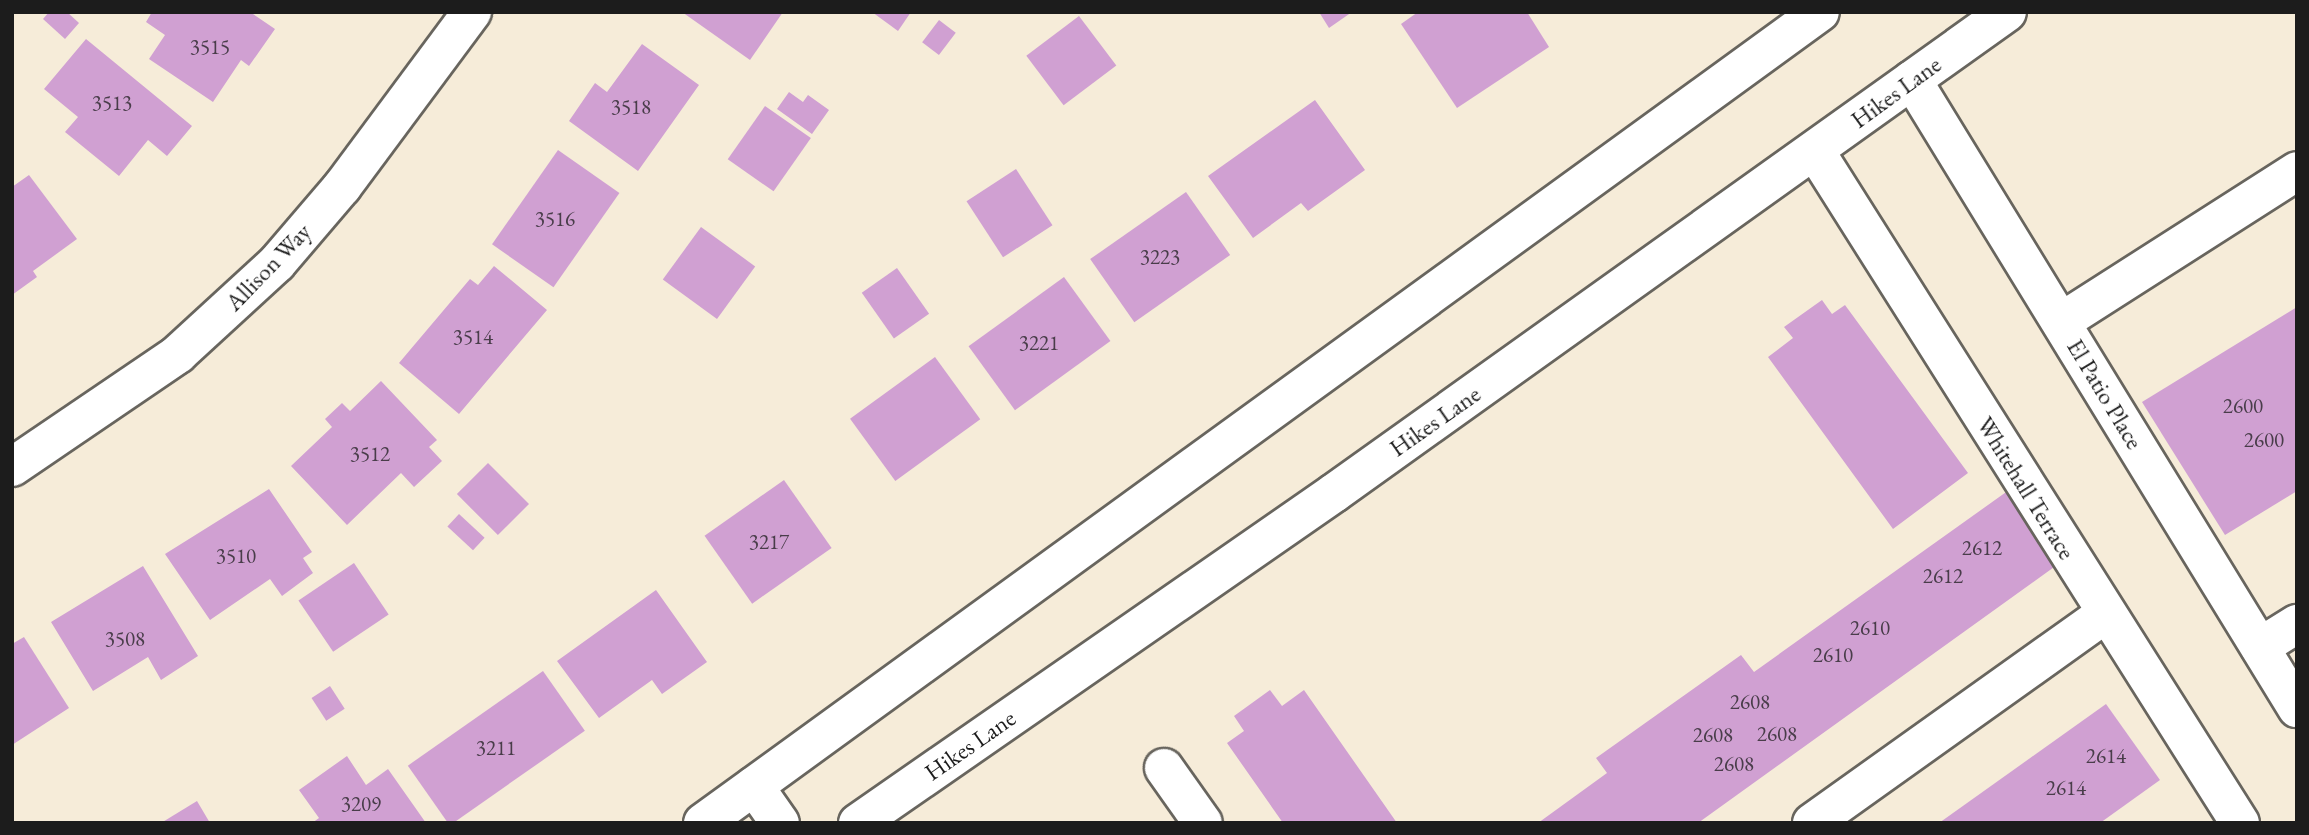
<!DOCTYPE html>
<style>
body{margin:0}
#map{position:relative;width:2309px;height:835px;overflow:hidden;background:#f6ecd9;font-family:"EB Garamond",serif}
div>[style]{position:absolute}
.building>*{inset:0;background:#d0a0d2;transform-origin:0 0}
.roads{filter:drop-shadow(2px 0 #68655e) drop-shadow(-2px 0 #68655e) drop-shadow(0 2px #68655e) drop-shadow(0 -2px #68655e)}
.minor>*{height:38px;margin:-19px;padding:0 19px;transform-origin:19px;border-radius:19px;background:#fff}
.major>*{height:38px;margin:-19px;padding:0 19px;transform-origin:19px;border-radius:19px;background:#fff}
span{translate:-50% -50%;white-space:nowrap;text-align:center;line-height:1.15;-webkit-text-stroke:5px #fff;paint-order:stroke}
.number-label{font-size:21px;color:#493d4a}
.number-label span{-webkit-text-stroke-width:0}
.street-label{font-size:24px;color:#1c1c1c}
.frame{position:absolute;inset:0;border:14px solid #1c1c1c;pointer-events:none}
</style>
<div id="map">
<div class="building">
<div style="clip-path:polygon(49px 12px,67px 12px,79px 23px,65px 39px,43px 19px)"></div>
<div style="clip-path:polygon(152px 12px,250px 12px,275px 29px,249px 66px,241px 60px,213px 102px,149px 59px,165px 35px,146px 22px)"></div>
<div style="clip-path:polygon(682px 12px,783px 12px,750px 60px)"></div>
<div style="clip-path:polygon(872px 12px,911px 12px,898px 31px)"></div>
<div style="clip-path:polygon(1319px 12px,1352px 12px,1329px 28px)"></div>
<div style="clip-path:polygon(1418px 12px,1527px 12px,1549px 47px,1457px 108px,1401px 24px)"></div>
<div style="left:1079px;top:16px;width:62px;height:66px;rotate:53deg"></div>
<div style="left:939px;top:20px;width:21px;height:28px;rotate:37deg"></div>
<div style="clip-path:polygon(86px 39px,192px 126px,167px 156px,148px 140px,119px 176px,65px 132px,78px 117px,44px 89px)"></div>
<div style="clip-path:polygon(642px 44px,699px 85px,638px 171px,569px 121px,595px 83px,607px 92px)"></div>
<div style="clip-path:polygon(789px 92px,803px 102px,808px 95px,829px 110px,812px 134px,777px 109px)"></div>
<div style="clip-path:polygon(1315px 100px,1365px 170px,1308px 211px,1301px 203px,1253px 238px,1208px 176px)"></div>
<div style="left:765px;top:106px;width:56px;height:65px;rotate:35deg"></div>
<div style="left:558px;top:150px;width:75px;height:115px;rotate:35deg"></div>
<div style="left:1016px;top:169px;width:67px;height:59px;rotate:57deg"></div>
<div style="clip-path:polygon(29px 175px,77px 239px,33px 271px,37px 277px,12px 295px,12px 187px)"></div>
<div style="left:1186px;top:192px;width:77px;height:117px;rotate:55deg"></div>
<div style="left:701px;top:227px;width:67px;height:65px;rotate:36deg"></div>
<div style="clip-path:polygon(494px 266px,547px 310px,459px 414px,399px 363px,470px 279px,478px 285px)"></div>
<div style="left:897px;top:268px;width:56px;height:43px;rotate:55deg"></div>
<div style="left:1064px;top:277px;width:79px;height:118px;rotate:54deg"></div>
<div style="clip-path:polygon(1822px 300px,1832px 314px,1845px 305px,1968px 473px,1893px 529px,1768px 357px,1793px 338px,1784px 327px)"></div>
<div style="clip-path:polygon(2297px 307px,2297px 491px,2225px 535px,2142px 402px)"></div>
<div style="left:935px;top:357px;width:77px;height:105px;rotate:54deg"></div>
<div style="clip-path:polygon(381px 381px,437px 440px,429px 447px,442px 461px,414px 487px,401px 473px,347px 525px,291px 466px,332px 427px,325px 419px,342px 403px,350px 411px)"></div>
<div style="left:488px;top:463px;width:58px;height:44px;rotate:45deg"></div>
<div style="left:784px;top:480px;width:83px;height:97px;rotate:55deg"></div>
<div style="clip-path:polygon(2016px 485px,2068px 557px,1698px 823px,1538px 823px,1607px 773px,1596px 758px,1741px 655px,1754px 672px)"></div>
<div style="clip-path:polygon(269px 489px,312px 552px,303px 558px,313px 573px,282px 596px,270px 579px,210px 620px,165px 554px)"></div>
<div style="left:459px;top:514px;width:35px;height:17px;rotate:43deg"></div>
<div style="left:354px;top:563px;width:62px;height:67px;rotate:56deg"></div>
<div style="clip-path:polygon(143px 566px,198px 656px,161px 680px,148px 657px,93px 691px,51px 622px)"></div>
<div style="clip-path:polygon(656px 590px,707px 662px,662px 694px,652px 680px,599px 718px,557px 661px)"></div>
<div style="clip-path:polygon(24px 637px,69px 708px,12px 745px,12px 644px)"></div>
<div style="left:543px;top:671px;width:73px;height:165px;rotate:55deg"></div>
<div style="left:330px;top:686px;width:27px;height:22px;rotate:57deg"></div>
<div style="clip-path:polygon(1270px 690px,1282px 706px,1304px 690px,1397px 823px,1283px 823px,1227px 743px,1244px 731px,1234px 716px)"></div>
<div style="clip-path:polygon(2106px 704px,2160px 780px,2100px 823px,1939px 823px)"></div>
<div style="clip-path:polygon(347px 756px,366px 785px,388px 769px,426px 823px,312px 823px,319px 818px,299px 790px)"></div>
<div style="clip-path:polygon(197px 801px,210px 823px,161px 823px)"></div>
</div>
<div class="roads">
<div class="minor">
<div style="left:1912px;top:80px;width:737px;rotate:58.49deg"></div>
<div style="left:1815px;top:151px;width:795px;rotate:57.69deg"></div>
<div style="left:2061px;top:322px;width:280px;rotate:-32.6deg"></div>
<div style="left:12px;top:467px;width:201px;rotate:-34.2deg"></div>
<div style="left:178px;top:354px;width:134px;rotate:-42.6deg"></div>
<div style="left:277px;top:263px;width:100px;rotate:-49.5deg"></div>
<div style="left:342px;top:187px;width:218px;rotate:-53.4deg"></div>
<div style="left:2260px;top:647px;width:44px;rotate:-31.9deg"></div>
<div style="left:1164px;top:768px;width:67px;rotate:54.7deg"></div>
<div style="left:754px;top:786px;width:45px;rotate:54.9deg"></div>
<div style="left:1812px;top:823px;width:361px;rotate:-35.5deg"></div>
</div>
<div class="major">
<div style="left:703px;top:823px;width:1380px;rotate:-35.98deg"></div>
<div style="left:858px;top:823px;width:579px;rotate:-34.73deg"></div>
<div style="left:1334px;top:493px;width:827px;rotate:-35.55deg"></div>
</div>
</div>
<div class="number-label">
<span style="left:210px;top:47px">3515</span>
<span style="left:112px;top:103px">3513</span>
<span style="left:631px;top:107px">3518</span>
<span style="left:555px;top:219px">3516</span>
<span style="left:1160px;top:257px">3223</span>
<span style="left:473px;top:337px">3514</span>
<span style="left:1039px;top:343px">3221</span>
<span style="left:2243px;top:406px">2600</span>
<span style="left:2264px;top:440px">2600</span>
<span style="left:370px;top:454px">3512</span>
<span style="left:769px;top:542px">3217</span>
<span style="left:1982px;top:548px">2612</span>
<span style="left:236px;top:556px">3510</span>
<span style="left:1943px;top:576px">2612</span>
<span style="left:1870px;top:628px">2610</span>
<span style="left:125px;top:639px">3508</span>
<span style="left:1833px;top:655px">2610</span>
<span style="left:1750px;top:702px">2608</span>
<span style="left:1777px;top:734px">2608</span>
<span style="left:1713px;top:735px">2608</span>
<span style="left:496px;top:748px">3211</span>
<span style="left:2106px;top:756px">2614</span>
<span style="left:1734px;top:764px">2608</span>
<span style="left:2066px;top:788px">2614</span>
<span style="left:361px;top:804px">3209</span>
</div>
<div class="street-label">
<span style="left:1896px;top:92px;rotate:-36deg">Hikes Lane</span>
<span style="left:268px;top:267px;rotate:-46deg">Allison Way</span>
<span style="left:2105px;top:394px;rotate:59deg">El Patio Place</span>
<span style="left:1435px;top:421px;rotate:-35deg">Hikes Lane</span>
<span style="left:2026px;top:488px;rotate:58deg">Whitehall Terrace</span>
<span style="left:970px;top:745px;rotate:-35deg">Hikes Lane</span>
</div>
<div class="frame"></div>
</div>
